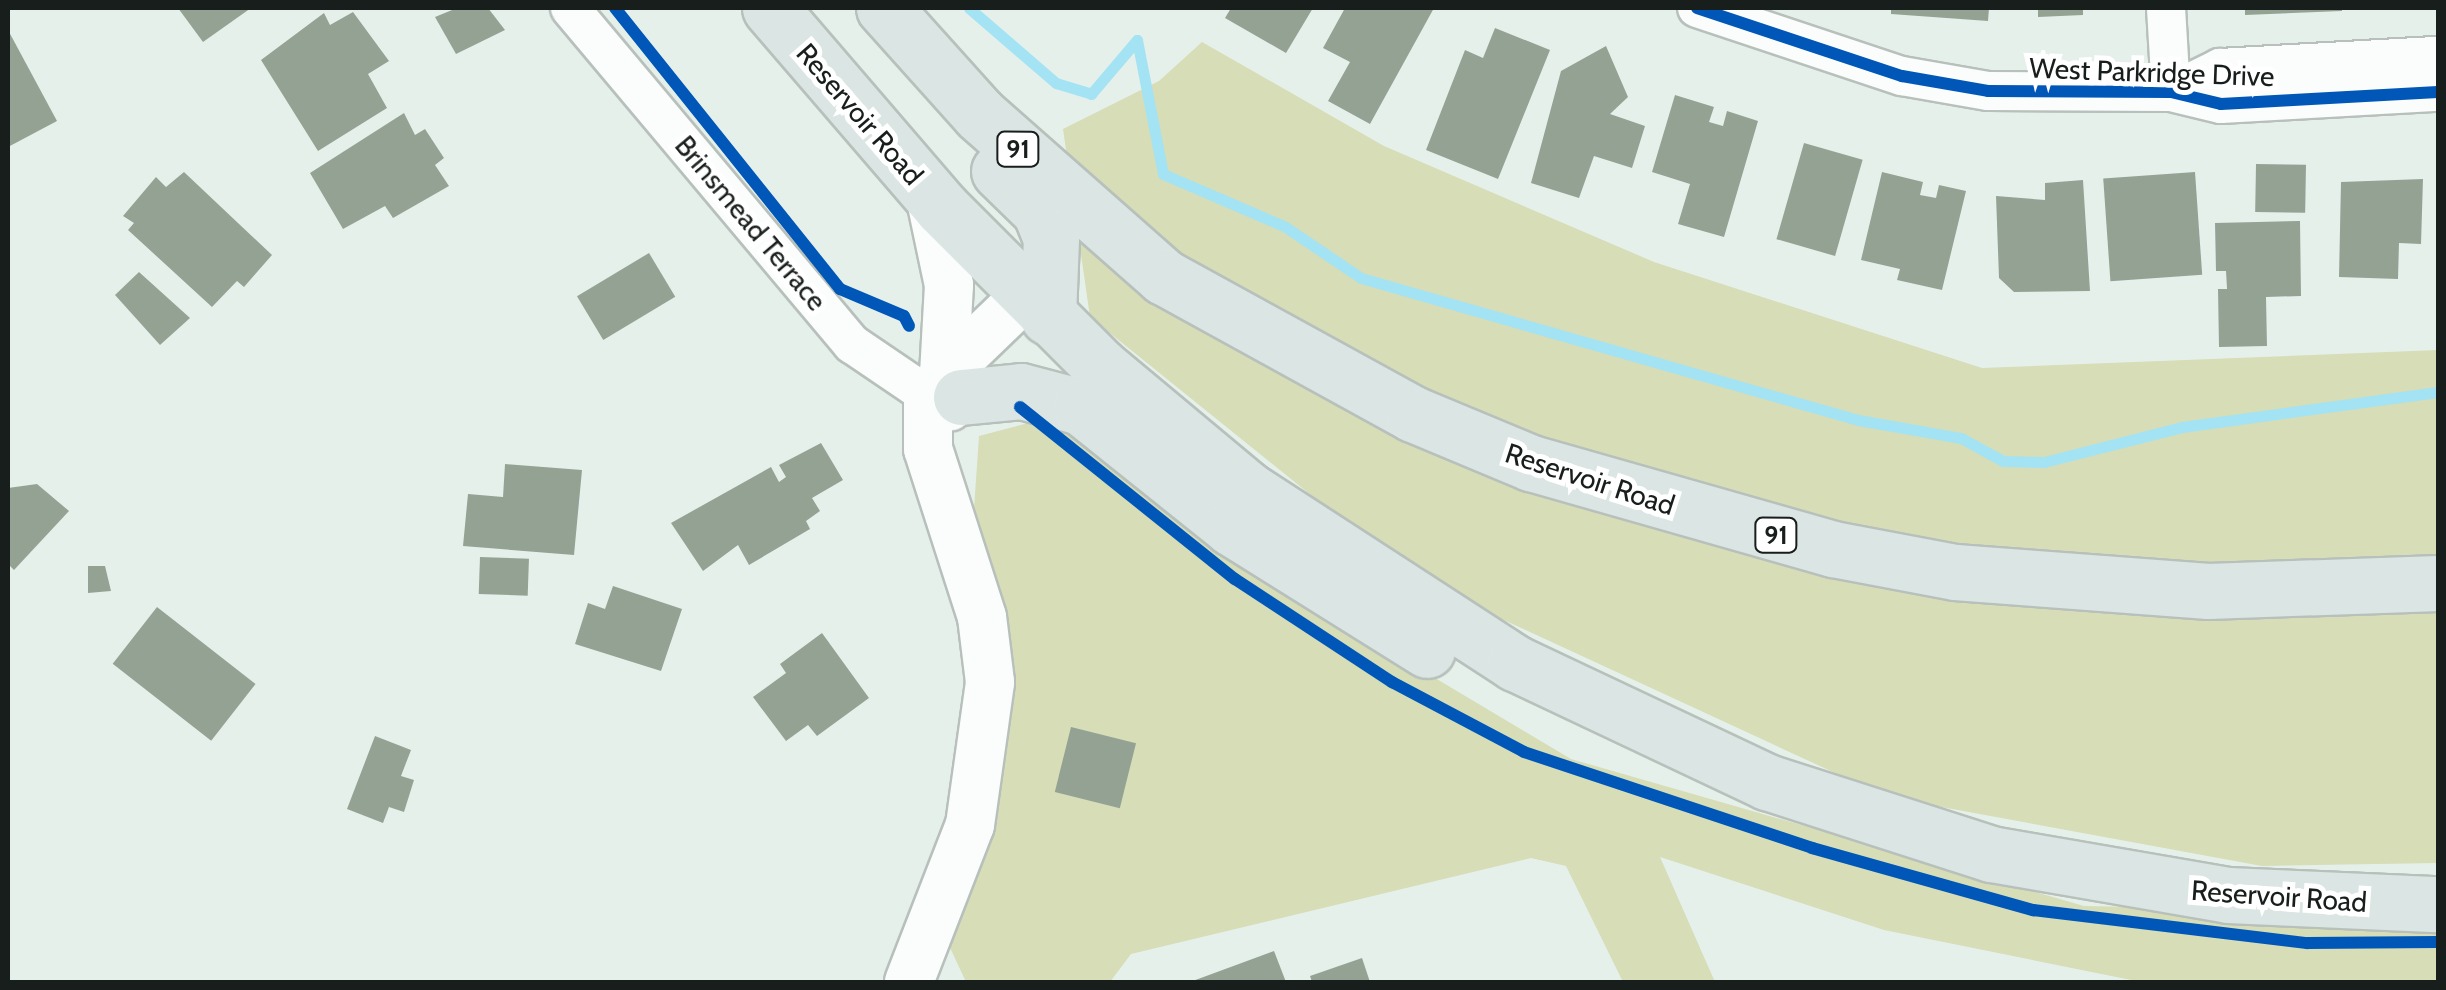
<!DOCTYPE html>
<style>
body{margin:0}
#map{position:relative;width:2446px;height:990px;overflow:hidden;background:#e6f0eb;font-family:Cabin,sans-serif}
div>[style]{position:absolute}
.green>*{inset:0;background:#d6ddb7}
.stream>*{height:11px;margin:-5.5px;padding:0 5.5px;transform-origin:5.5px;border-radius:5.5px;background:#a4e3f3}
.building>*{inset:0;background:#94a293;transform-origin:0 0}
.roads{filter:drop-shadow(2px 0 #b8c0bc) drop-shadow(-2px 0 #b8c0bc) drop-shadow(0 2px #b8c0bc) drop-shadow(0 -2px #b8c0bc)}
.minor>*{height:38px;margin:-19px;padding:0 19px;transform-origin:19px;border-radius:19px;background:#fbfdfc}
.tertiary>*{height:48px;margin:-24px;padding:0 24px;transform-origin:24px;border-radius:24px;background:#fbfdfc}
.primary>*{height:55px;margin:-27.5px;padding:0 27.5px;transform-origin:27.5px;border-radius:27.5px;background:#dbe6e4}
.cycleway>*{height:12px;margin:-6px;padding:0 6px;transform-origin:6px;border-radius:6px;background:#0057b8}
span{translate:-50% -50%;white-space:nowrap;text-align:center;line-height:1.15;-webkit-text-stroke:10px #fff;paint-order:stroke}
.shield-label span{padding:2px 8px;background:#fff;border:2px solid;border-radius:8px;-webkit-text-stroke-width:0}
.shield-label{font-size:25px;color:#181e1b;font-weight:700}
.street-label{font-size:28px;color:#181e1b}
.frame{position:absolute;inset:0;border:10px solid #181e1b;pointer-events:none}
</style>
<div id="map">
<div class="green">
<div style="clip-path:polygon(1202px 42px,1384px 146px,1654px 262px,1982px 368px,2438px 350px,2438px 863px,2262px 866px,1887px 797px,1415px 579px,1090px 317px,1063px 129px,1159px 81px)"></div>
<div style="clip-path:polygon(1051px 417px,1207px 542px,1571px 759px,2084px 906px,2438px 913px,2438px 982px,2141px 982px,1884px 930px,1660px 857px,1715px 982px,1623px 982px,1566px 866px,1531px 858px,1131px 954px,1110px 982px,966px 982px,946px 939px,996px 813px,992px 641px,972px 538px,979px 436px)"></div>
</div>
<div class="stream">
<div style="left:969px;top:8px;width:115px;rotate:40.8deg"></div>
<div style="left:1056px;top:83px;width:37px;rotate:17deg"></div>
<div style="left:1091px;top:94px;width:71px;rotate:-49.6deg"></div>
<div style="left:1137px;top:40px;width:136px;rotate:79deg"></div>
<div style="left:1163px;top:174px;width:132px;rotate:23.3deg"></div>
<div style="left:1284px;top:226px;width:93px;rotate:34deg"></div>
<div style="left:1361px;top:278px;width:517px;rotate:15.95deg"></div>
<div style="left:1858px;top:420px;width:105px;rotate:9.9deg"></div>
<div style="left:1961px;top:438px;width:48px;rotate:28.7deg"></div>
<div style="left:2003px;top:461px;width:41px;rotate:1.4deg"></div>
<div style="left:2044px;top:462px;width:142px;rotate:-14.2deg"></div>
<div style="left:2182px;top:427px;width:258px;rotate:-7.8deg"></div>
</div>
<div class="building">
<div style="clip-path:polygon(178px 8px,251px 8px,203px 42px)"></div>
<div style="clip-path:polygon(457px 8px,488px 8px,505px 30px,456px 54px,435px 17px)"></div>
<div style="clip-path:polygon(1231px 8px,1313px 8px,1286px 53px,1225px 18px)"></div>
<div style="clip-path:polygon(1345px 8px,1434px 8px,1370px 124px,1328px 101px,1350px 62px,1323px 48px)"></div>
<div style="clip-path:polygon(1891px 8px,1989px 8px,1988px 21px,1891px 14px)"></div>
<div style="clip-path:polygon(2038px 8px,2083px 8px,2083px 15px,2038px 17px)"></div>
<div style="clip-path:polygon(2245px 8px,2342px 8px,2342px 11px,2245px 15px)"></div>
<div style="clip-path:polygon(353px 12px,389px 61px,368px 74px,387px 108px,318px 151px,261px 60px,324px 13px,330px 25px)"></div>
<div style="clip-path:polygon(1495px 28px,1550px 50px,1498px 179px,1426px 150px,1465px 50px,1483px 58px)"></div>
<div style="clip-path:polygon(8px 30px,57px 121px,8px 147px)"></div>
<div style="clip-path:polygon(1606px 46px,1628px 97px,1610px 114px,1645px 126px,1632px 168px,1594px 156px,1579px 198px,1531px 183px,1561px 71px)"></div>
<div style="clip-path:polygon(1675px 95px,1714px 107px,1709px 122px,1723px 126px,1727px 111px,1758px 121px,1724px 237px,1678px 224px,1690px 184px,1652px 172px)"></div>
<div style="clip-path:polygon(404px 113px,415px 135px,425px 129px,444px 158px,435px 165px,449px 186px,393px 218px,385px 206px,343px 229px,310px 173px)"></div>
<div style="left:1804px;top:143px;width:61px;height:100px;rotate:16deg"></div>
<div style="left:2256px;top:164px;width:50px;height:48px;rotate:1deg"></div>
<div style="clip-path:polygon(184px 172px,272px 255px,244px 287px,237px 281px,212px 307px,128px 230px,134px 223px,123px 216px,156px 177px,166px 187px)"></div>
<div style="clip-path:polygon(1882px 172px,1923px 182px,1920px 195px,1936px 198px,1939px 185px,1966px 191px,1942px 290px,1897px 280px,1900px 269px,1861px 260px)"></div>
<div style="left:2195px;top:172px;width:103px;height:92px;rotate:86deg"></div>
<div style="clip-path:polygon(2423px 179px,2421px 244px,2399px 243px,2398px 279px,2339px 277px,2341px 182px)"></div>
<div style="clip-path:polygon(2083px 180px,2090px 291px,2014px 292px,1999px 278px,1996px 196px,2045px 200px,2045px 183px)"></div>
<div style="clip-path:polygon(2300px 221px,2301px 296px,2266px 297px,2267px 346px,2219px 347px,2218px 289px,2227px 289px,2226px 271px,2216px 271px,2215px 223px)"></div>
<div style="left:649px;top:253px;width:51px;height:84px;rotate:59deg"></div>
<div style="clip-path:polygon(139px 272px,190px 318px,160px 345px,115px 295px)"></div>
<div style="clip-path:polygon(821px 443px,843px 480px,812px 498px,820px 511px,806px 521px,810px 529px,749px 565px,738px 545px,703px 571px,671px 523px,771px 467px,779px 482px,786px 477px,779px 465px)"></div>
<div style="clip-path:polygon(505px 464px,582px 470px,574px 555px,463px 546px,468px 494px,503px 497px)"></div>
<div style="clip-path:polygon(37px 484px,69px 511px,14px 570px,8px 564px,8px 488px)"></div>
<div style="left:480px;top:557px;width:49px;height:37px;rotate:2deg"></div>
<div style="clip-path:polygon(88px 566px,105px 566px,111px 591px,88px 593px)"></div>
<div style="clip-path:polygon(613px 586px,682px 609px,661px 671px,575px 644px,588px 603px,605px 609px)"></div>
<div style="left:157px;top:607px;width:125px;height:72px;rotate:38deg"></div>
<div style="clip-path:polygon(822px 633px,869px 698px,817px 736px,808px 725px,786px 741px,753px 697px,786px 673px,780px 664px)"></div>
<div style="left:1071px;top:727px;width:67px;height:67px;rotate:14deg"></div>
<div style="clip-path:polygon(375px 736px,411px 750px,401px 776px,414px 780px,404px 812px,389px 807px,383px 823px,347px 809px)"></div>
<div style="clip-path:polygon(1274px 951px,1286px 982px,1190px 982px)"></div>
<div style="clip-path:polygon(1362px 958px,1370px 982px,1312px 982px,1310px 976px)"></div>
</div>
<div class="roads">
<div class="minor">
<div style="left:570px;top:8px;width:439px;rotate:50deg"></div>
<div style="left:852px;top:344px;width:120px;rotate:34.1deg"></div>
<div style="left:1697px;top:8px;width:216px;rotate:18.4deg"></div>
<div style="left:1902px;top:76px;width:87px;rotate:9.9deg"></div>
<div style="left:1988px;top:91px;width:183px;rotate:0.3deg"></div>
<div style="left:2171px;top:92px;width:51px;rotate:13.5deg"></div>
<div style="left:2221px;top:104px;width:217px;rotate:-3.2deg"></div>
<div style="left:2166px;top:8px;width:84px;rotate:86.6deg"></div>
<div style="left:2171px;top:92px;width:55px;rotate:-26.1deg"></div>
<div style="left:2220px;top:68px;width:218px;rotate:-3.2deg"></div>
</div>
<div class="tertiary">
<div style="left:930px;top:195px;width:92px;rotate:78.1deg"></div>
<div style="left:949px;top:285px;width:89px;rotate:93.2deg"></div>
<div style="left:909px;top:982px;width:168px;rotate:-68.8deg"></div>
<div style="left:970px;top:825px;width:144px;rotate:-82deg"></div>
<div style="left:990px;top:682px;width:65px;rotate:-97deg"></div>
<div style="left:982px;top:617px;width:176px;rotate:-107.8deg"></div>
<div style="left:928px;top:449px;width:48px;rotate:-90deg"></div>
<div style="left:928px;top:401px;width:31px;rotate:-59deg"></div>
<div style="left:944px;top:374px;width:114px;rotate:-43.9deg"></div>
</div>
<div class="primary">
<div style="left:770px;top:8px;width:264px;rotate:49.3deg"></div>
<div style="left:942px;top:208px;width:223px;rotate:45deg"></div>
<div style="left:1100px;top:366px;width:192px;rotate:39.9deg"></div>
<div style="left:1247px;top:489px;width:320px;rotate:33deg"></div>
<div style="left:1515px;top:663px;width:279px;rotate:25.3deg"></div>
<div style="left:1767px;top:782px;width:235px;rotate:17.8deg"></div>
<div style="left:1991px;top:854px;width:241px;rotate:9.8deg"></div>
<div style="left:2228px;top:895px;width:210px;rotate:2.5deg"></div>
<div style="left:884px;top:8px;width:142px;rotate:48.1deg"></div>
<div style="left:979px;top:114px;width:247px;rotate:41.4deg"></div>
<div style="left:1164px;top:277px;width:284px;rotate:28.8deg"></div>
<div style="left:1413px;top:414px;width:128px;rotate:22.6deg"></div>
<div style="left:1531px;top:463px;width:314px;rotate:15.9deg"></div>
<div style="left:1833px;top:549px;width:124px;rotate:10.7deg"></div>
<div style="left:1955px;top:572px;width:254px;rotate:4.3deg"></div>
<div style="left:2208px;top:591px;width:230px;rotate:-2deg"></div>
<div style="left:999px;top:171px;width:57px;rotate:44.3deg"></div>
<div style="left:1040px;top:211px;width:29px;rotate:68deg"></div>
<div style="left:1051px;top:238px;width:79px;rotate:92.2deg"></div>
<div style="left:961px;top:397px;width:60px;rotate:-5.7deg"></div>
<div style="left:1021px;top:391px;width:62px;rotate:14.9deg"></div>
<div style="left:1081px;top:407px;width:193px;rotate:38.7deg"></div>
<div style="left:1232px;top:528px;width:230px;rotate:32deg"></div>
</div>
</div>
<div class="cycleway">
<div style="left:615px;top:8px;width:360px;rotate:51.3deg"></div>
<div style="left:840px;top:289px;width:69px;rotate:22.9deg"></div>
<div style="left:904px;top:316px;width:11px;rotate:63deg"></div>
<div style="left:1697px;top:8px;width:216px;rotate:18.4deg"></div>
<div style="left:1902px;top:76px;width:87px;rotate:9.9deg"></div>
<div style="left:1988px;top:91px;width:183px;rotate:0.3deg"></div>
<div style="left:2171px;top:92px;width:51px;rotate:13.5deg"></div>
<div style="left:2221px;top:104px;width:217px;rotate:-3.2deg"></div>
<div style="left:1020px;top:407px;width:275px;rotate:38.7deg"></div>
<div style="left:1235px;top:579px;width:188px;rotate:33.3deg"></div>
<div style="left:1392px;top:682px;width:149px;rotate:27.9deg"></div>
<div style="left:1524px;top:752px;width:304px;rotate:18.4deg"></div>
<div style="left:1812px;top:848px;width:230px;rotate:15.7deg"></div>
<div style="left:2033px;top:910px;width:276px;rotate:6.9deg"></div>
<div style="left:2307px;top:943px;width:131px;rotate:-0.4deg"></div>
</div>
<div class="shield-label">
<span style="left:1018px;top:149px">91</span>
<span style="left:1776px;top:535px">91</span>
</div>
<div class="street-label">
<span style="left:2152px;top:72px;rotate:2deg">West Parkridge Drive</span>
<span style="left:860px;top:114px;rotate:49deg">Reservoir Road</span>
<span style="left:751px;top:223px;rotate:50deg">Brinsmead Terrace</span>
<span style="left:1590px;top:479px;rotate:18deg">Reservoir Road</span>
<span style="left:2279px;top:896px;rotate:4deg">Reservoir Road</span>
</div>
<div class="frame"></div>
</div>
